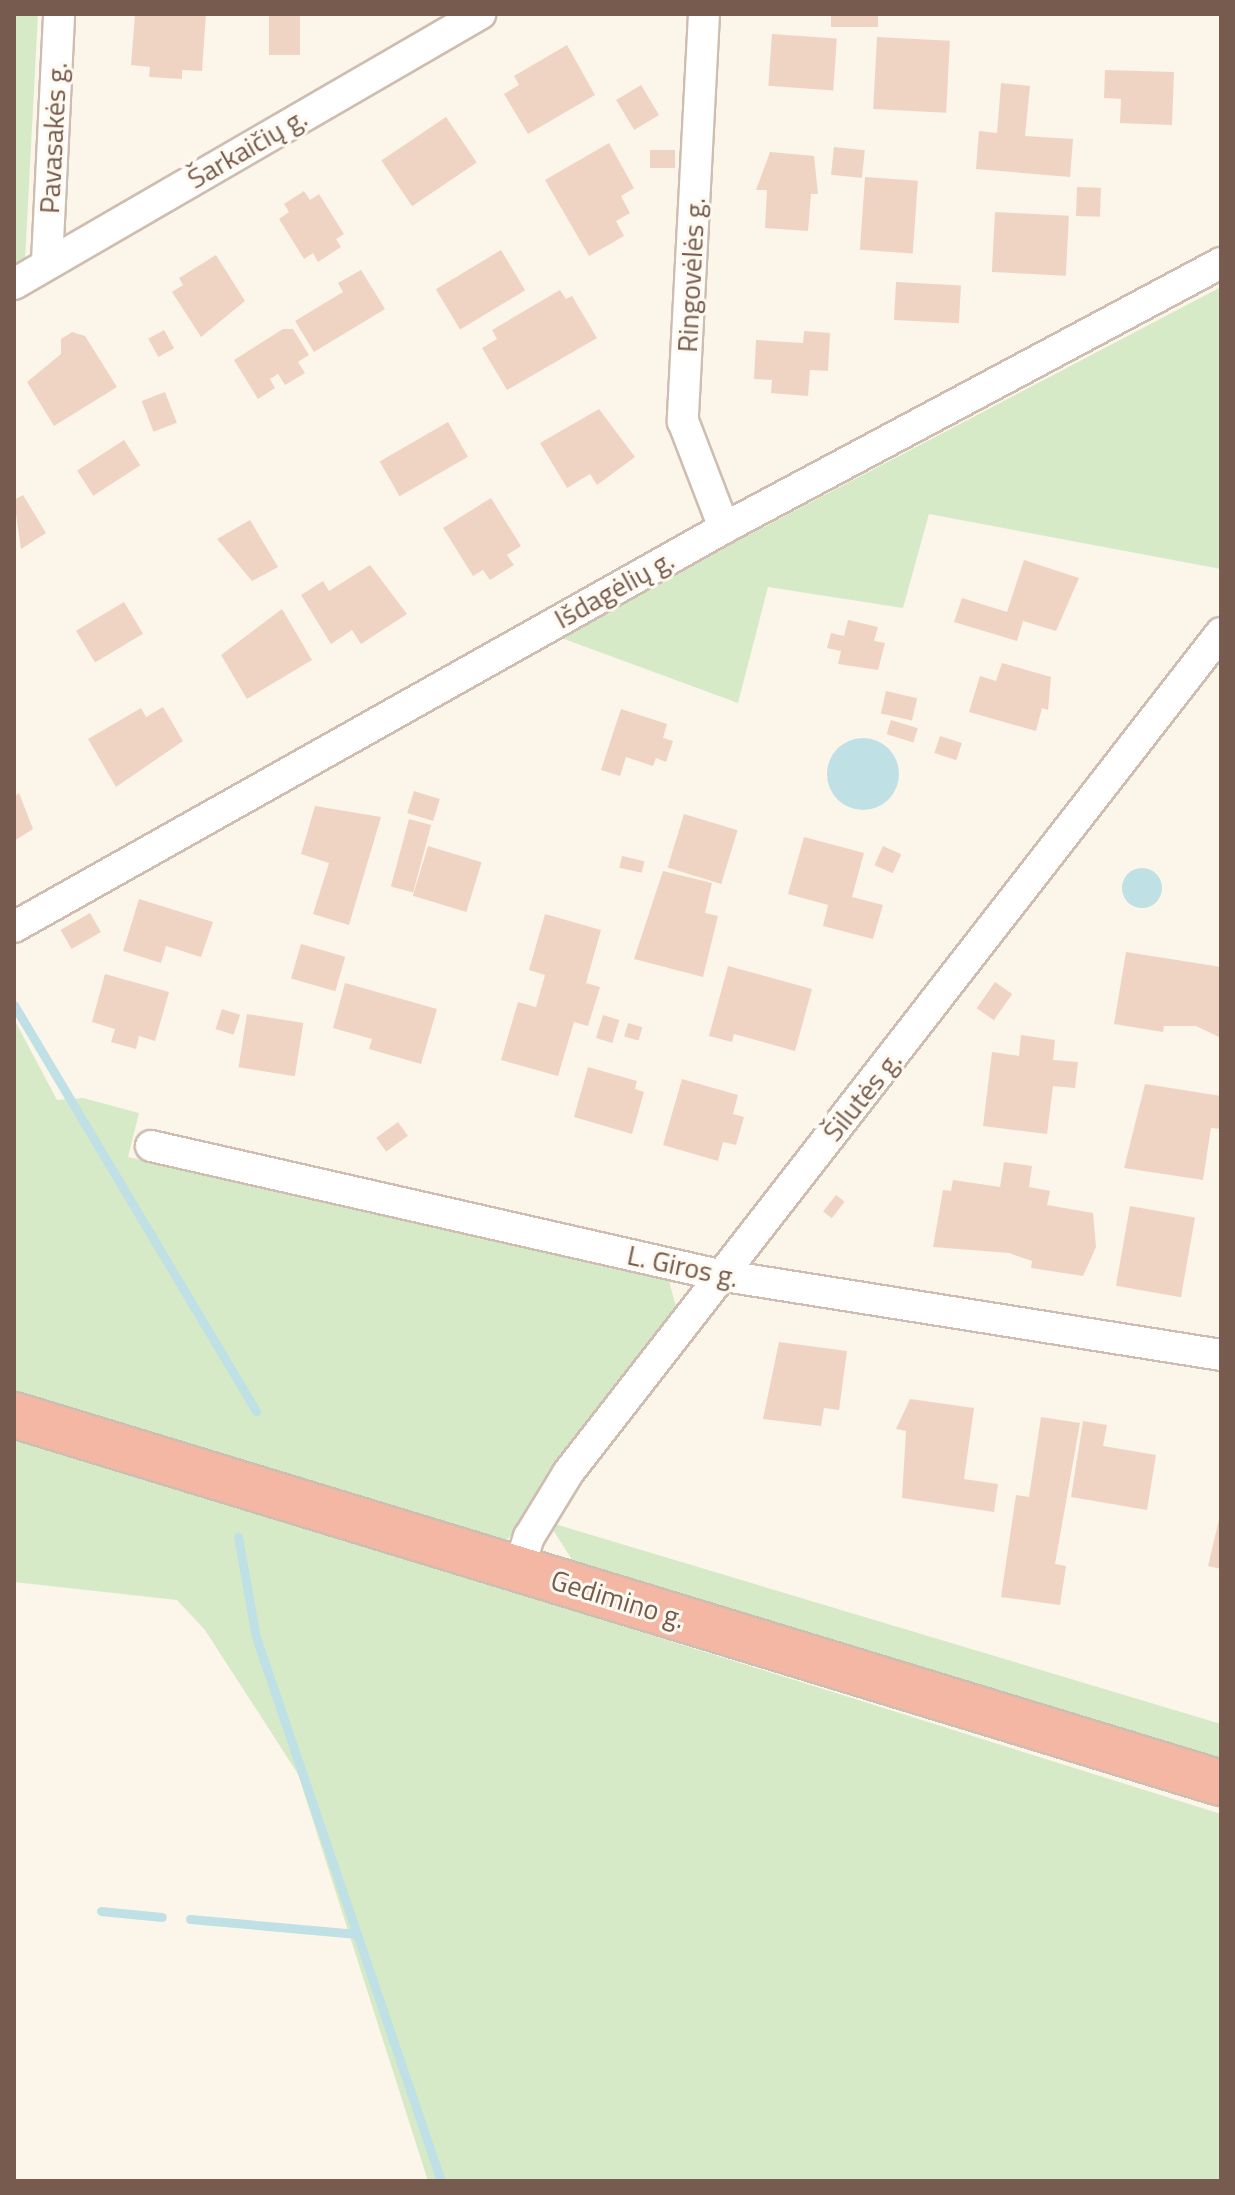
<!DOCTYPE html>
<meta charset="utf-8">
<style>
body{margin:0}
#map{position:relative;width:1235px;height:2195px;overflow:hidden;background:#fcf5ea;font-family:"Titillium Web",sans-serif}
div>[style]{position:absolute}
.green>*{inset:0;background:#d7eac8}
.water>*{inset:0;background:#bfe1e5}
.round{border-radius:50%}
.stream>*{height:9px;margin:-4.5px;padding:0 4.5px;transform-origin:4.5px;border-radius:4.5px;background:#bfe1e5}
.building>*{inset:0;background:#f0d4c3;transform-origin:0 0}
.roads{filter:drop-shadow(2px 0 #cebdb0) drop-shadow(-2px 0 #cebdb0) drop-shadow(0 2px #cebdb0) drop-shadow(0 -2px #cebdb0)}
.minor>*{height:30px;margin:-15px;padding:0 15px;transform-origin:15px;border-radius:15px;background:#fff}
.highway>*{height:44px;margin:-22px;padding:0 22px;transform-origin:22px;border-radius:22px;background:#f3b7a4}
span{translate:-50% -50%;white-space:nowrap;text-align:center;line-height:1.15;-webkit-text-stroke:6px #fef9f1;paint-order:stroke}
.street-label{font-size:28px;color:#765b4e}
.frame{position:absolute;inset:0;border:16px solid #765b4e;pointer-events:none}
</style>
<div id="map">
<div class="green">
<div style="clip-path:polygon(14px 14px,38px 14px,25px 260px,14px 267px)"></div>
<div style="clip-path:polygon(1221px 287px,1221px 569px,929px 514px,903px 608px,768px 587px,738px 703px,556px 636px)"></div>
<div style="clip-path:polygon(14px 1019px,57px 1100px,83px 1098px,139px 1113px,128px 1157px,668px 1277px,676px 1307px,503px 1546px,14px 1391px)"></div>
<div style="clip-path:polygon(14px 1435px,1221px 1814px,1221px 2181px,428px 2181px,298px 1774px,205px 1630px,177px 1600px,14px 1582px)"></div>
<div style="clip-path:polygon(548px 1522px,1221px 1724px,1221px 1763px,574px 1563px)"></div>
</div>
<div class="water">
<div class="round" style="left:827px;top:738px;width:72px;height:72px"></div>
<div class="round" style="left:1122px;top:868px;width:40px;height:40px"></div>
</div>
<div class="stream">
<div style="left:14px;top:1005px;width:473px;rotate:59.2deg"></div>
<div style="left:238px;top:1537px;width:102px;rotate:79.8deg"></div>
<div style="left:256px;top:1637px;width:575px;rotate:71.22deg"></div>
<div style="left:101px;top:1911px;width:61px;rotate:5.6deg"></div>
<div style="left:190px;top:1919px;width:168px;rotate:5.1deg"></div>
</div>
<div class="building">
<div style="clip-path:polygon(135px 14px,206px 14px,202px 71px,182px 70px,182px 79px,149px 77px,150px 67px,131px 65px)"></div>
<div style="left:269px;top:14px;width:31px;height:41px"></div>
<div style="left:831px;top:14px;width:47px;height:13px"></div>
<div style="left:772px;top:34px;width:65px;height:52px;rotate:4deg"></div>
<div style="left:877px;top:37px;width:73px;height:72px;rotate:3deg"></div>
<div style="clip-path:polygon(567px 45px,595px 95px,528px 134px,504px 94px,519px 85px,514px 76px)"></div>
<div style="clip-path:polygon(1105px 70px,1174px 72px,1172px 125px,1120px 123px,1121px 99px,1104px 98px)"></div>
<div style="clip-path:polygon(1001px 83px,1030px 86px,1025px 136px,1073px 139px,1070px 177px,976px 169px,979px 131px,997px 133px)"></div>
<div style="left:641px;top:85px;width:35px;height:29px;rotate:59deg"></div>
<div style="left:446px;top:117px;width:55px;height:78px;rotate:56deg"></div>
<div style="clip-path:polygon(609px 143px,634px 188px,621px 196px,630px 213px,616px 221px,624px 236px,589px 256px,545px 180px)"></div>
<div style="left:834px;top:147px;width:31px;height:28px;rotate:6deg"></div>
<div style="left:675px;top:150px;width:18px;height:25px;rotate:90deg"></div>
<div style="clip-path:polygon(770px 152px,814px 156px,818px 194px,811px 194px,808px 231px,765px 228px,767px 190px,756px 190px)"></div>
<div style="left:865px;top:177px;width:53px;height:73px;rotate:4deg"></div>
<div style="left:1077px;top:187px;width:24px;height:29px;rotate:2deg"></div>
<div style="clip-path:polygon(304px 191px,310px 200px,319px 194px,344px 234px,336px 239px,341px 247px,318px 262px,313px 253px,304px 259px,279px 219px,289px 212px,284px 204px)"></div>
<div style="left:995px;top:212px;width:74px;height:60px;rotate:3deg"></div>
<div style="left:501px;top:250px;width:47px;height:76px;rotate:59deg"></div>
<div style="clip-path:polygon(216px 255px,245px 301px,201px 337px,172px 292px,183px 285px,179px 278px)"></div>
<div style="clip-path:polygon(361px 270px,385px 309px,314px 352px,295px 321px,343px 292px,338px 283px)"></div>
<div style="left:896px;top:282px;width:65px;height:38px;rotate:3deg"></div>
<div style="clip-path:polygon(560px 290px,566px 299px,572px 296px,597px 338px,507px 390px,482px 348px,497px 339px,492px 330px)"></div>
<div style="clip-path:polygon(283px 329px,293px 329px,309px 355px,298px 362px,305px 373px,285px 385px,278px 374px,270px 379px,275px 388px,258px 399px,234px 360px)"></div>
<div style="left:164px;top:330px;width:21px;height:18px;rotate:61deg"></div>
<div style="clip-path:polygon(804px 331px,830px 333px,828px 371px,810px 370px,808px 396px,771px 393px,772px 380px,754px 379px,756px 340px,803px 343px)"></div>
<div style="clip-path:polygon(72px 332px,85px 336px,117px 387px,54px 426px,27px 382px,61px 354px,61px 339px)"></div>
<div style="left:165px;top:392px;width:33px;height:25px;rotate:69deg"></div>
<div style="clip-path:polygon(599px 409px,635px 457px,597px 485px,590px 474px,567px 488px,540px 443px)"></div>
<div style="left:448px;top:422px;width:40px;height:79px;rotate:60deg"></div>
<div style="left:124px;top:440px;width:30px;height:56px;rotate:57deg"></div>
<div style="clip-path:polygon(23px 495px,46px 533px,21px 549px,14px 500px)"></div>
<div style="clip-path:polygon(491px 498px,521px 546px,507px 555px,514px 565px,490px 580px,483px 570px,473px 576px,443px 528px)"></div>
<div style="clip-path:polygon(250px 520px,278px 567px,252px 581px,217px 539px)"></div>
<div style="clip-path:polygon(1024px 560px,1079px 578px,1056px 631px,1023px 621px,1017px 641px,954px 622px,962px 598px,1007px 612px)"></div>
<div style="clip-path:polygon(370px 565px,407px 614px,361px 644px,352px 630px,331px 644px,301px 595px,323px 581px,329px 591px)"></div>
<div style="left:124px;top:602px;width:37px;height:56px;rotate:59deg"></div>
<div style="clip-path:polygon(282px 609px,312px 660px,247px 699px,221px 655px)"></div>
<div style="clip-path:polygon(848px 620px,878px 627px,874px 641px,885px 643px,878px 670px,838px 664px,841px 651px,827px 648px,831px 633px,844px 636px)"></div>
<div style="clip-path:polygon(1002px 663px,1051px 677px,1048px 710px,1042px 708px,1036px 731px,969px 712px,980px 676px,996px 681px)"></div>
<div style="left:886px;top:691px;width:32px;height:23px;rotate:13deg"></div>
<div style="clip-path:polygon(163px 707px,183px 741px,116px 787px,88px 739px,141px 708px,146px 717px)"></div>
<div style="clip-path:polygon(621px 709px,667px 724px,663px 738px,673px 741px,666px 762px,656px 758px,653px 766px,626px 757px,620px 776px,601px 770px)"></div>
<div style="left:891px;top:720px;width:28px;height:15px;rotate:17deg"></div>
<div style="left:940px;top:736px;width:23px;height:18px;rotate:18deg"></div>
<div style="left:414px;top:791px;width:27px;height:23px;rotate:17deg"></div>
<div style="clip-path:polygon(19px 793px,33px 829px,14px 841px,14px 797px)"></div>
<div style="clip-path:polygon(315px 806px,381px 817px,349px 925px,313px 914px,329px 863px,301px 854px)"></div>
<div style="left:684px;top:814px;width:56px;height:56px;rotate:17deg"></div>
<div style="left:409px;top:819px;width:23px;height:70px;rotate:15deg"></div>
<div style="clip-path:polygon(804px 837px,864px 853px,852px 897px,883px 905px,873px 939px,823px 926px,828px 905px,788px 894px)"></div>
<div style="left:428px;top:846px;width:56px;height:52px;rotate:17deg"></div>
<div style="left:883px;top:846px;width:20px;height:21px;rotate:24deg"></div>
<div style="left:622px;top:856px;width:23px;height:12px;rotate:13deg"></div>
<div style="clip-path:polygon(663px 871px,712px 883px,705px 913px,718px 916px,703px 977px,634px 959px)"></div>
<div style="clip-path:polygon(139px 899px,213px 922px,201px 957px,166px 946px,161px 963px,123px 951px)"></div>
<div style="left:90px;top:913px;width:22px;height:34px;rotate:60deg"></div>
<div style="clip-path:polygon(545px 914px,601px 930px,586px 983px,600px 987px,588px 1026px,574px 1022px,558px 1076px,501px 1060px,518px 1002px,536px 1007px,545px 975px,529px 970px)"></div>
<div style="left:301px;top:944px;width:46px;height:36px;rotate:16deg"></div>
<div style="clip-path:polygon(1126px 952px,1221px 967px,1221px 1038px,1196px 1026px,1164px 1026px,1163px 1032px,1114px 1024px)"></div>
<div style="clip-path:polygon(728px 966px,812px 989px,795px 1051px,734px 1034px,732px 1042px,709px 1036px)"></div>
<div style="clip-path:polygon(105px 974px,169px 992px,155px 1041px,139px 1036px,136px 1049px,111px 1042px,115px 1029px,92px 1022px)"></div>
<div style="left:995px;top:982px;width:21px;height:32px;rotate:35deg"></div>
<div style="clip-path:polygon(345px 983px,437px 1009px,421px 1064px,369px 1049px,372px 1039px,333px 1028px)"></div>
<div style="left:222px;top:1009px;width:19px;height:21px;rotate:18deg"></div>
<div style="left:247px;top:1014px;width:57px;height:54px;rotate:9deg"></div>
<div style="left:603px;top:1015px;width:17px;height:24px;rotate:17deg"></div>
<div style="left:628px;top:1023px;width:15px;height:14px;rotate:16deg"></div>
<div style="clip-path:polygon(1021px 1035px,1055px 1040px,1053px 1060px,1078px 1062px,1075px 1088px,1053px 1086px,1047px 1134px,983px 1126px,992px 1052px,1019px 1056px)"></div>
<div style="clip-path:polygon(588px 1067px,637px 1081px,635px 1089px,644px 1092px,632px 1134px,574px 1117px)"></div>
<div style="clip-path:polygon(682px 1079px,738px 1095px,733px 1114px,744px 1117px,736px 1145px,723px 1142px,718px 1161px,663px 1145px)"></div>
<div style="clip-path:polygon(1145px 1084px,1221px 1096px,1221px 1129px,1211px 1128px,1203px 1180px,1124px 1168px)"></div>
<div style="left:398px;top:1122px;width:17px;height:27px;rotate:54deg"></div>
<div style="clip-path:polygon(1004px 1162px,1032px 1166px,1029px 1187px,1050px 1191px,1047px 1205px,1093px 1213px,1096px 1247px,1083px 1276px,1031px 1268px,1032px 1261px,1009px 1253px,933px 1247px,943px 1190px,951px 1191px,953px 1180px,1000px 1187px)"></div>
<div style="left:836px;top:1195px;width:11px;height:21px;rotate:38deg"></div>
<div style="left:1130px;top:1206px;width:66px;height:81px;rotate:10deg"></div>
<div style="clip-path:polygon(779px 1342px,847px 1351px,839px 1410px,824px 1408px,821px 1426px,763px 1419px)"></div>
<div style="clip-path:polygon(910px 1399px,974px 1408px,964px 1479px,998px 1484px,994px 1512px,902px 1498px,906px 1431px,896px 1429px)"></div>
<div style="clip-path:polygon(1041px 1417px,1080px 1423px,1055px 1564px,1066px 1566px,1060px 1605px,1001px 1597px,1016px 1495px,1029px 1497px)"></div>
<div style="clip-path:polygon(1083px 1421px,1107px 1425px,1103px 1446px,1156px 1455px,1147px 1510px,1071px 1497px)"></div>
<div style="clip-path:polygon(1221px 1511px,1221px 1569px,1208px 1566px)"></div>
</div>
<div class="roads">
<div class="minor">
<div style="left:704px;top:14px;width:408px;rotate:93deg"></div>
<div style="left:683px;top:421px;width:115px;rotate:69deg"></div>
<div style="left:47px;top:262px;width:248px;rotate:-87.2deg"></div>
<div style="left:14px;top:284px;width:539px;rotate:-30.09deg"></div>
<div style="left:14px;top:927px;width:814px;rotate:-29.33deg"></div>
<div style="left:724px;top:528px;width:563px;rotate:-28.07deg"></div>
<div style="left:151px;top:1146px;width:582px;rotate:12.8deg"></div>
<div style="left:719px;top:1275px;width:508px;rotate:9.05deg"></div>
<div style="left:519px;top:1569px;width:34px;rotate:-73deg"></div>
<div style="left:529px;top:1537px;width:75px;rotate:-58.6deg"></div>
<div style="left:568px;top:1473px;width:1064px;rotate:-52.14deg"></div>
</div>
<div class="highway">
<div style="left:14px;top:1415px;width:1262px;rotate:16.96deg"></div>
</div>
</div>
<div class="street-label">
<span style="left:53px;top:138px;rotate:-87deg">Pavasakės g.</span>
<span style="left:247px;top:148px;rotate:-30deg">Šarkaičių g.</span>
<span style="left:691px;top:275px;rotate:-87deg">Ringovėlės g.</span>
<span style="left:614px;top:589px;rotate:-29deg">Išdagėlių g.</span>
<span style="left:862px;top:1096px;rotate:-51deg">Šilutės g.</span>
<span style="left:683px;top:1266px;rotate:12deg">L. Giros g.</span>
<span style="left:618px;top:1599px;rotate:17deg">Gedimino g.</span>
</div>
<div class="frame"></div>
</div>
